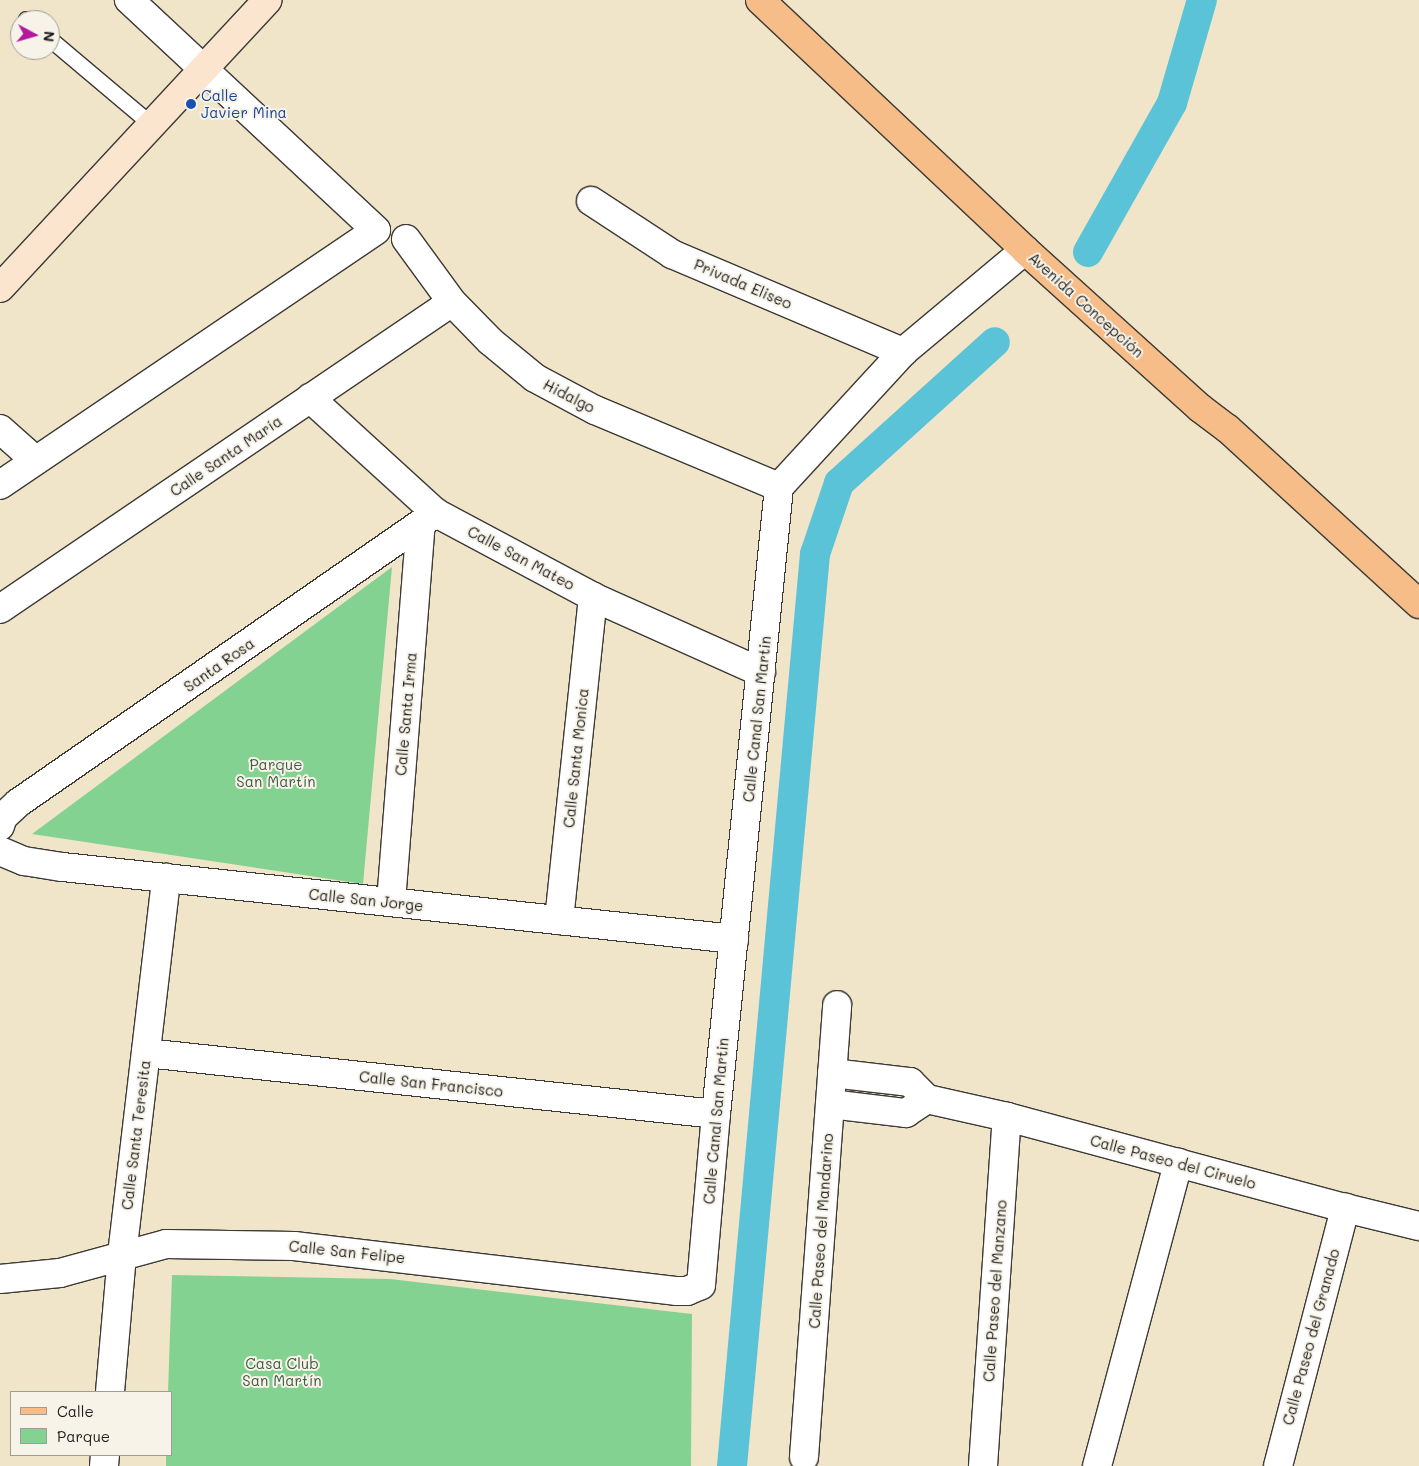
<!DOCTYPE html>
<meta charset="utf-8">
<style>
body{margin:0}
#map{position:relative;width:1419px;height:1466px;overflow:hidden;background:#f0e4c9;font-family:Mali,sans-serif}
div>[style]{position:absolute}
.green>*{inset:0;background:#84d292}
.canal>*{height:30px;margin:-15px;padding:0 15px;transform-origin:15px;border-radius:15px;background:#5bc3d7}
.roads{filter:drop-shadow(1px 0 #3c3a36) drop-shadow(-1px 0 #3c3a36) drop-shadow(0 1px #3c3a36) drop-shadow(0 -1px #3c3a36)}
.service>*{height:15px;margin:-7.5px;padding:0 7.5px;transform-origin:7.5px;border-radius:7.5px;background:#fff}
.minor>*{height:28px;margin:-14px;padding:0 14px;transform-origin:14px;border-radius:14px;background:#fff}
.secondary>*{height:28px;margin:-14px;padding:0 14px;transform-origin:14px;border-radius:14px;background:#fce5cf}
.primary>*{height:28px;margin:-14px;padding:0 14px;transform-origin:14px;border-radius:14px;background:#f7bd88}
.dots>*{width:14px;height:14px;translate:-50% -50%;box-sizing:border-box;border:2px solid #f7f3e8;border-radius:50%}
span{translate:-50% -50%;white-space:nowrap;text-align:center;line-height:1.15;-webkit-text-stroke:4px #f7f3e8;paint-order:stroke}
.transit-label{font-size:15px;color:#164399}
.left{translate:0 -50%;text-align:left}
.street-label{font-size:15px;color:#1c1c1c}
.park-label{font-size:15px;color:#405c45}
.legend{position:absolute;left:10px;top:1391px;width:162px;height:65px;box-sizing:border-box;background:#f7f3e8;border:1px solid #9f9d96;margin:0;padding:6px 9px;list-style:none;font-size:15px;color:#1c1c1c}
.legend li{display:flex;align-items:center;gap:10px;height:25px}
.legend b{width:25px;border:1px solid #9f9d96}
.north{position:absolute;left:10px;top:10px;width:50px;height:50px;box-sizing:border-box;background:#f7f3e8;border:1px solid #9f9d96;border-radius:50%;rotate:96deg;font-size:14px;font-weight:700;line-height:20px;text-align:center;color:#1c1c1c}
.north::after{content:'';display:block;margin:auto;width:18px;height:22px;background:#b5179e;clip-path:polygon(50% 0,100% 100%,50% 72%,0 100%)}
</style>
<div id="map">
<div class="green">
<div style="clip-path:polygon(392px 567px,363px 884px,32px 834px)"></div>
<div style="clip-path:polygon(172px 1275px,390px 1279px,692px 1314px,691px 1466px,166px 1466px,166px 1455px,171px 1455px,171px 1392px,168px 1392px)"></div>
</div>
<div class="canal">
<div style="left:1088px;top:252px;width:171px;rotate:-60.6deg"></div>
<div style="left:1172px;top:103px;width:107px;rotate:-73.8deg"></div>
<div style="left:732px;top:1466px;width:916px;rotate:-84.8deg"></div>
<div style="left:815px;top:554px;width:75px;rotate:-71.3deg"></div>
<div style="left:839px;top:483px;width:210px;rotate:-42.1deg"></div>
</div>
<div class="roads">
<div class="service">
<div style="left:26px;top:19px;width:1px;rotate:45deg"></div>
<div style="left:50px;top:39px;width:133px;rotate:40.1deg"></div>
</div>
<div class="minor">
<div style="left:591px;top:201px;width:97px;rotate:33.2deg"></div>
<div style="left:672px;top:254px;width:251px;rotate:23deg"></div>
<div style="left:406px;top:239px;width:78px;rotate:53.9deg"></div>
<div style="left:452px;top:302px;width:54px;rotate:45.7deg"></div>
<div style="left:490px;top:341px;width:58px;rotate:39.4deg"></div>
<div style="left:535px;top:378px;width:68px;rotate:28.1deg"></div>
<div style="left:595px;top:410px;width:199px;rotate:22.7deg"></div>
<div style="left:310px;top:398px;width:171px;rotate:42.4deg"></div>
<div style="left:436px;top:513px;width:178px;rotate:28.1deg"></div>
<div style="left:593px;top:597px;width:184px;rotate:24.1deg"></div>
<div style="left:0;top:429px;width:47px;rotate:41.5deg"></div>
<div style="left:0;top:485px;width:454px;rotate:-34.1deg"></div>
<div style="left:376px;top:230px;width:338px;rotate:-137deg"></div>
<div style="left:0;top:609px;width:546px;rotate:-34.18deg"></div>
<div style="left:0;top:826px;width:9px;rotate:-72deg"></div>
<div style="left:3px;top:817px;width:21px;rotate:-43deg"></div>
<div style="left:18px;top:803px;width:509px;rotate:-34.75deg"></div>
<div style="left:0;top:851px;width:26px;rotate:23deg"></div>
<div style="left:24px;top:861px;width:39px;rotate:9deg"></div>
<div style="left:63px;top:867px;width:675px;rotate:6.12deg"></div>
<div style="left:391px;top:902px;width:378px;rotate:-85.5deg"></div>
<div style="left:559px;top:920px;width:325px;rotate:-84deg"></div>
<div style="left:146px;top:1053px;width:573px;rotate:6.11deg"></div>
<div style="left:832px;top:1073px;width:79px;rotate:6.6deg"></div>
<div style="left:910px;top:1082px;width:24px;rotate:45deg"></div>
<div style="left:927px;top:1099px;width:82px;rotate:12.7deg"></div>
<div style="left:1007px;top:1117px;width:350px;rotate:15.1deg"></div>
<div style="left:1345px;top:1208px;width:76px;rotate:13.7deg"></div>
<div style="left:830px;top:1104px;width:77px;rotate:6.8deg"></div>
<div style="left:906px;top:1113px;width:25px;rotate:-34deg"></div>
<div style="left:0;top:1279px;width:60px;rotate:-5.7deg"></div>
<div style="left:60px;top:1273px;width:110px;rotate:-15.3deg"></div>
<div style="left:166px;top:1244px;width:128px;rotate:0.9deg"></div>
<div style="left:294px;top:1246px;width:386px;rotate:6.7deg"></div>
<div style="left:677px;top:1291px;width:10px"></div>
<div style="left:687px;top:1291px;width:15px;rotate:-23deg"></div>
<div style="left:701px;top:1285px;width:172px;rotate:-85deg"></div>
<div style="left:716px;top:1114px;width:630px;rotate:-84.26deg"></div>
<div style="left:779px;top:487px;width:183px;rotate:-47.4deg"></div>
<div style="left:903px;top:352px;width:159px;rotate:-39.9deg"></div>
<div style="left:110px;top:1392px;width:138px;rotate:-85deg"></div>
<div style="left:122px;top:1255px;width:380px;rotate:-83.3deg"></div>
<div style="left:804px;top:1457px;width:453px;rotate:-85.8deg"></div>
<div style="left:104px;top:1466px;width:11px;rotate:-85deg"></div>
<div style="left:983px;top:1466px;width:350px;rotate:-86.1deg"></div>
<div style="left:1097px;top:1466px;width:314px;rotate:-75deg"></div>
<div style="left:1278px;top:1466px;width:267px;rotate:-75.4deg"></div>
</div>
<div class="secondary">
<div style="left:0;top:288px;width:393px;rotate:-47.1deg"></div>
</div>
<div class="primary">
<div style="left:760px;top:0;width:364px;rotate:43.3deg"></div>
<div style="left:1025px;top:250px;width:236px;rotate:42.1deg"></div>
<div style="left:1200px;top:408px;width:35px;rotate:37deg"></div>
<div style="left:1228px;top:429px;width:259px;rotate:42.5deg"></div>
</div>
</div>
<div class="dots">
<div style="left:191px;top:104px;background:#1a4fb4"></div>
</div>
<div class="transit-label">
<span class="left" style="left:201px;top:104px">Calle<br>Javier Mina</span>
</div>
<div class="street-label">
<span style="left:743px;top:284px;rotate:23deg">Privada Eliseo</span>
<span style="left:1086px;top:305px;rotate:42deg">Avenida Concepción</span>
<span style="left:569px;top:396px;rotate:27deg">Hidalgo</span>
<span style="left:226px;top:456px;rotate:-34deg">Calle Santa María</span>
<span style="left:521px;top:558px;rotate:28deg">Calle San Mateo</span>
<span style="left:219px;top:665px;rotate:-35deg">Santa Rosa</span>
<span style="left:406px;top:714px;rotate:-85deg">Calle Santa Irma</span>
<span style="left:757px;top:719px;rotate:-84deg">Calle Canal San Martin</span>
<span style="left:576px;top:758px;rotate:-84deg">Calle Santa Monica</span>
<span style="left:366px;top:900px;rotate:6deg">Calle San Jorge</span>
<span style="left:431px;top:1084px;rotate:6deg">Calle San Francisco</span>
<span style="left:716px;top:1121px;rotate:-85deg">Calle Canal San Martin</span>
<span style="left:136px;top:1135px;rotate:-83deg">Calle Santa Teresita</span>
<span style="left:1173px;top:1162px;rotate:15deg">Calle Paseo del Ciruelo</span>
<span style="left:821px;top:1231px;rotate:-86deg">Calle Paseo del Mandarino</span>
<span style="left:347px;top:1252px;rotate:6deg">Calle San Felipe</span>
<span style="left:995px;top:1291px;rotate:-86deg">Calle Paseo del Manzano</span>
<span style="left:1311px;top:1337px;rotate:-75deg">Calle Paseo del Granado</span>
</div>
<div class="park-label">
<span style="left:276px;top:773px">Parque<br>San Martín</span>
<span style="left:282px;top:1372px">Casa Club<br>San Martín</span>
</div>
<ul class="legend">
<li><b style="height:6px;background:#f7bd88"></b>Calle</li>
<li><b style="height:14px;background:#84d292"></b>Parque</li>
</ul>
<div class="north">N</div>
</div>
